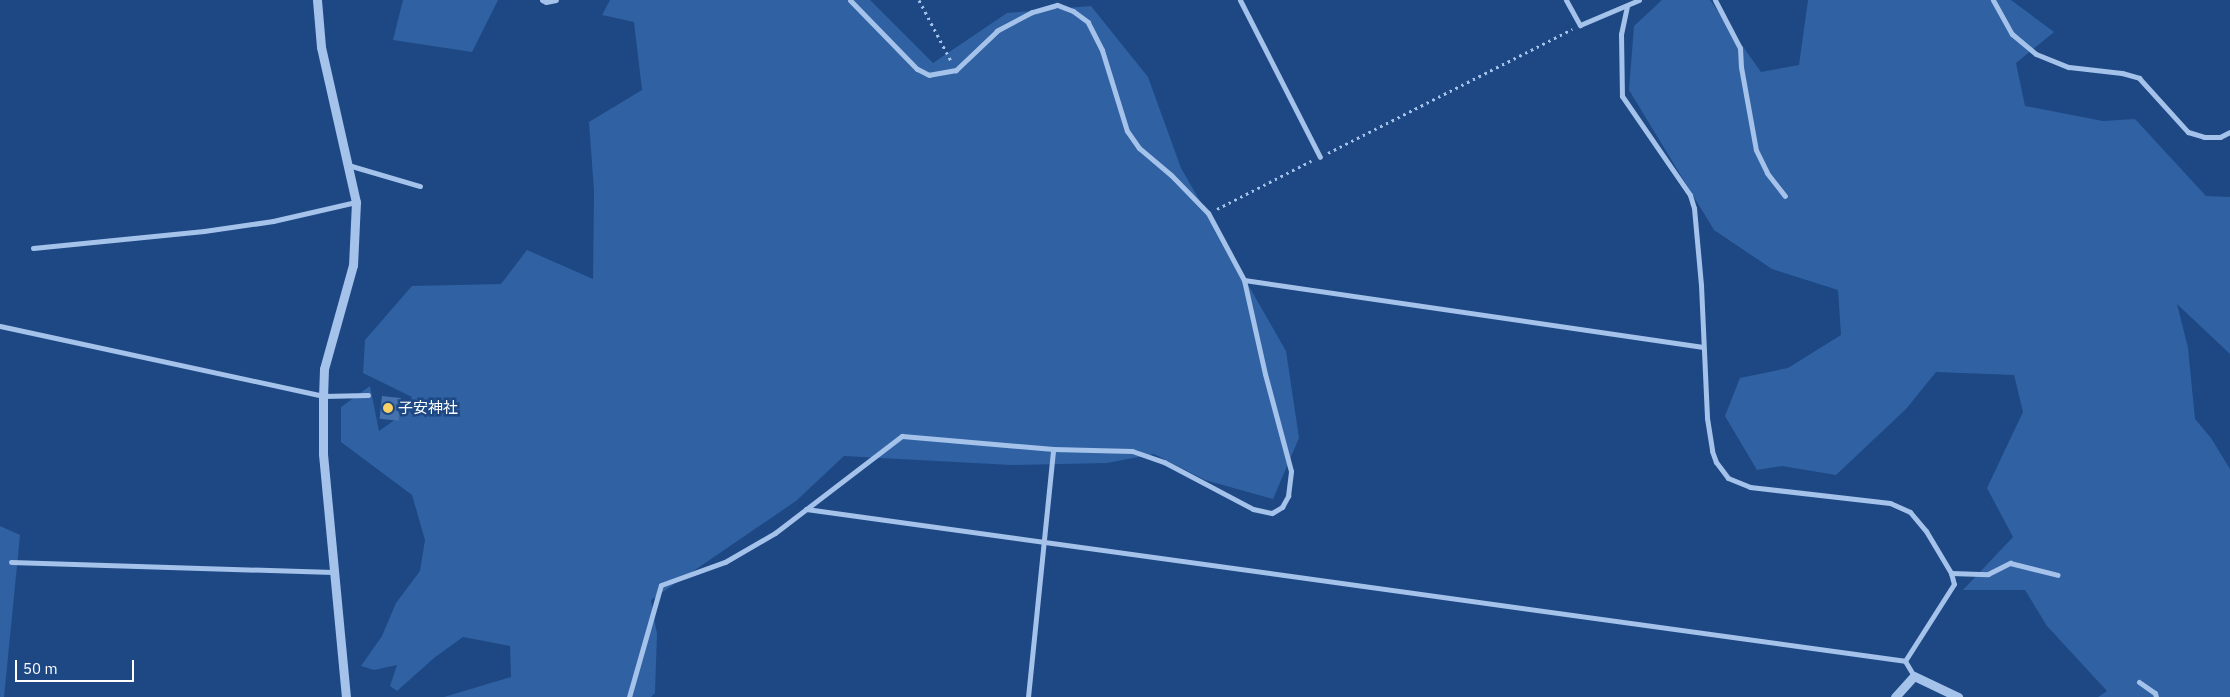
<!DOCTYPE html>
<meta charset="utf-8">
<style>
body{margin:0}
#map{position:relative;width:2230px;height:697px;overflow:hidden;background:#1d4884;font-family:"IBM Plex Sans","Noto Sans JP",sans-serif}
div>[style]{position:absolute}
.green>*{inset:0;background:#3061a2}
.building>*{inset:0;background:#4571ad;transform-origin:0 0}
.path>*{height:3px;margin-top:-1.5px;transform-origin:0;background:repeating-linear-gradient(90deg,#a4c2ea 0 2.5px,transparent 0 6.5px)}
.minor>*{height:5px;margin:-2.5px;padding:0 2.5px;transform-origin:2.5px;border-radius:2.5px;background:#a4c2ea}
.tertiary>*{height:9px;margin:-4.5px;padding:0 4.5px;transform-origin:4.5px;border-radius:4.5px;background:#a4c2ea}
.dots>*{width:14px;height:14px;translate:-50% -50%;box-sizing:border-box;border:2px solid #1d4884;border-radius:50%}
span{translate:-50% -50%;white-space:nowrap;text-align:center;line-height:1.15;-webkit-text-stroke:5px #1d4884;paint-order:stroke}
.poi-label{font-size:15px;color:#fff}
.left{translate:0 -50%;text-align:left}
.scale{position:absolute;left:15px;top:660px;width:119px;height:22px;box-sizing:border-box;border:2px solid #fff;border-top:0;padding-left:6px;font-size:15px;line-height:18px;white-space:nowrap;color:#fff;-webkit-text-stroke:4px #1d4884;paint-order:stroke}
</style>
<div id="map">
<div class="green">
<div style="clip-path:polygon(403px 0,498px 0,472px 52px,393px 40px)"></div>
<div style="clip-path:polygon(610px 0,870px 0,933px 63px,1007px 13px,1091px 6px,1148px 77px,1181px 168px,1286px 351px,1299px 438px,1273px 499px,1205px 480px,1154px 454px,1107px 463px,1011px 465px,844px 456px,796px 501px,651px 600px,657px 634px,655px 693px,651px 697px,444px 697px,511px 677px,510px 646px,463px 637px,434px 658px,397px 691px,390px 686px,397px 665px,374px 670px,361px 666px,382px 636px,396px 603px,420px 571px,425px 540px,412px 495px,341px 442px,341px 407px,370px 386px,379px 431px,396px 419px,412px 397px,363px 373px,365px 340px,412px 286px,501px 284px,527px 250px,593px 279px,594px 191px,589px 122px,642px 90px,634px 22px,602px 15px)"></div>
<div style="clip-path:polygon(1662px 0,1710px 0,1761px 72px,1799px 65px,1808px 0,2011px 0,2054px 32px,2016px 63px,2025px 106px,2103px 121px,2135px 119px,2206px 196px,2230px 197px,2230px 354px,2177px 304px,2188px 348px,2195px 419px,2211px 438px,2230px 469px,2230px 697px,2098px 697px,2107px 691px,2047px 626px,2025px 590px,1963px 590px,2013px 537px,1987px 488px,2023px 412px,2014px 375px,1936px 372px,1906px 409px,1836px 475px,1782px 466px,1757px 470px,1725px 416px,1740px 378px,1788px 368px,1841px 335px,1838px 290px,1772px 269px,1714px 230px,1629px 90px,1634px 26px)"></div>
<div style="clip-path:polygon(0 526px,20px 535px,4px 697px,0 697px)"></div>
</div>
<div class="building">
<div style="left:382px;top:396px;width:19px;height:23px;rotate:6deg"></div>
</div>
<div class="path">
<div style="left:919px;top:0;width:69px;rotate:62.3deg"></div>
<div style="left:1328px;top:153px;width:274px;rotate:-26.9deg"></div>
<div style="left:1217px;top:209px;width:106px;rotate:-27.1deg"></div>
</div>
<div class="minor">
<div style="left:542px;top:0;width:4px;rotate:27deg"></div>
<div style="left:546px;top:2px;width:10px;rotate:-11deg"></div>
<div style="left:1240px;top:0;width:176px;rotate:63deg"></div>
<div style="left:1566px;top:0;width:29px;rotate:61deg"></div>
<div style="left:1580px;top:25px;width:64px;rotate:-23deg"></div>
<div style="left:1715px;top:0;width:54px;rotate:62.5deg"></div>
<div style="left:1740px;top:48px;width:19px;rotate:87deg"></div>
<div style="left:1741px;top:67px;width:84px;rotate:79.8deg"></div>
<div style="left:1756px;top:150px;width:25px;rotate:64deg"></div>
<div style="left:1767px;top:173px;width:29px;rotate:52deg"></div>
<div style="left:1993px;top:0;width:39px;rotate:61deg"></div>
<div style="left:2012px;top:34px;width:31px;rotate:40deg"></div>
<div style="left:2036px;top:54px;width:35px;rotate:22deg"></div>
<div style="left:2069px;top:67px;width:53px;rotate:6.5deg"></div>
<div style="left:2122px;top:73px;width:18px;rotate:16deg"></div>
<div style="left:2139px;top:78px;width:73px;rotate:47.8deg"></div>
<div style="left:2188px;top:132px;width:17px;rotate:17deg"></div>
<div style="left:2204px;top:137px;width:16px"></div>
<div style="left:2220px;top:137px;width:11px;rotate:-27deg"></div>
<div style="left:1627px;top:6px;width:29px;rotate:102deg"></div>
<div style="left:1621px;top:34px;width:62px;rotate:89.1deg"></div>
<div style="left:1622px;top:96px;width:120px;rotate:55.5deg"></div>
<div style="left:1690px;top:195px;width:14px;rotate:73deg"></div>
<div style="left:1694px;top:208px;width:77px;rotate:84.8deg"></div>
<div style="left:1701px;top:285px;width:133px;rotate:87.4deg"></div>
<div style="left:1707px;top:418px;width:33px;rotate:81deg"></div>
<div style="left:1712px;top:451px;width:12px;rotate:70deg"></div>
<div style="left:1716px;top:462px;width:20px;rotate:53deg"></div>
<div style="left:1728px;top:478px;width:24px;rotate:22deg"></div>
<div style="left:1750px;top:487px;width:141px;rotate:6.5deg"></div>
<div style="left:1890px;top:503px;width:22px;rotate:24deg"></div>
<div style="left:1910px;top:512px;width:25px;rotate:50deg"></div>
<div style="left:1926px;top:531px;width:49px;rotate:59.2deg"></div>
<div style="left:1951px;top:573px;width:11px;rotate:75deg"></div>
<div style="left:1954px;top:584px;width:91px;rotate:122.5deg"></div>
<div style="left:1905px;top:661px;width:17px;rotate:59deg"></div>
<div style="left:348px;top:165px;width:75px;rotate:16.3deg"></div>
<div style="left:33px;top:248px;width:172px;rotate:-5.7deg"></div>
<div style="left:204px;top:231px;width:70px;rotate:-8.2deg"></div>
<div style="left:273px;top:221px;width:85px;rotate:-12.9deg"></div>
<div style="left:1244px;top:280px;width:464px;rotate:8.3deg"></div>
<div style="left:0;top:326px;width:330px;rotate:12.2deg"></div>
<div style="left:323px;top:396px;width:45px;rotate:-1.3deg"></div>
<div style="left:806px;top:509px;width:1109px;rotate:7.87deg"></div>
<div style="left:11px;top:562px;width:322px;rotate:1.8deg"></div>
<div style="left:1951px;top:573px;width:37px;rotate:2deg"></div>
<div style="left:1988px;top:574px;width:25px;rotate:-27deg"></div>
<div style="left:2010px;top:563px;width:49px;rotate:14deg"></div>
<div style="left:2139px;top:682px;width:19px;rotate:35deg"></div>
<div style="left:2155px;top:693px;width:4px;rotate:76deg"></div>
<div style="left:629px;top:697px;width:116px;rotate:-74.1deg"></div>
<div style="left:661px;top:585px;width:68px;rotate:-19.8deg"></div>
<div style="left:725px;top:562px;width:58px;rotate:-30.1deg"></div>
<div style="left:775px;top:533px;width:160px;rotate:-37.4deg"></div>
<div style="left:902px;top:436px;width:152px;rotate:4.9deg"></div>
<div style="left:1053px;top:449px;width:79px;rotate:1.5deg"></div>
<div style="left:1132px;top:451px;width:34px;rotate:19deg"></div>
<div style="left:1164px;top:462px;width:101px;rotate:27.8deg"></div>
<div style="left:1253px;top:509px;width:19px;rotate:12deg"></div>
<div style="left:1272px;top:513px;width:12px;rotate:-31deg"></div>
<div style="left:1282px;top:507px;width:13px;rotate:-61deg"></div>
<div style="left:1288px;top:496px;width:25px;rotate:-83deg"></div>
<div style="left:1291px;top:471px;width:100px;rotate:-105deg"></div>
<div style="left:1265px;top:374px;width:96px;rotate:-102.6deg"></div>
<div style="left:1244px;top:280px;width:76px;rotate:-118.2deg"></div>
<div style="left:1208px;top:213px;width:53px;rotate:-134.2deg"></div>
<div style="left:1171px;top:175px;width:42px;rotate:-139.8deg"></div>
<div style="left:1139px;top:148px;width:21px;rotate:-125deg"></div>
<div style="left:1127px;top:131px;width:85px;rotate:-107.2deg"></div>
<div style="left:1102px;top:50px;width:31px;rotate:-117deg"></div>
<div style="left:1088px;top:22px;width:19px;rotate:-144deg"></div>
<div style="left:1073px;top:11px;width:17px;rotate:-159deg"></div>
<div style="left:1057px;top:5px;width:26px;rotate:164deg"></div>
<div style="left:1032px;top:12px;width:40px;rotate:152deg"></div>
<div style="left:997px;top:31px;width:57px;rotate:136.4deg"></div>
<div style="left:956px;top:70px;width:27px;rotate:170deg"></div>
<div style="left:929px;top:75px;width:13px;rotate:-153deg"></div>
<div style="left:917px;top:69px;width:96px;rotate:-134.2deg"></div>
<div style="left:1028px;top:697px;width:249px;rotate:-84.2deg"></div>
</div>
<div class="tertiary">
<div style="left:317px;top:0;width:47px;rotate:85.1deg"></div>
<div style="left:321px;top:47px;width:159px;rotate:77.3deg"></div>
<div style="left:356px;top:202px;width:63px;rotate:92.7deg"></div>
<div style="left:353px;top:265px;width:108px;rotate:105.6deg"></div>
<div style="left:324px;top:369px;width:27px;rotate:92deg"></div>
<div style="left:323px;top:396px;width:58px;rotate:90deg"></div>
<div style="left:323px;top:454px;width:244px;rotate:84.6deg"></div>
<div style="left:1895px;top:697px;width:28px;rotate:-48deg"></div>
<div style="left:1914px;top:676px;width:49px;rotate:25.5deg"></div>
</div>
<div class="dots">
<div style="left:388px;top:408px;background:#fad162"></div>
</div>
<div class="poi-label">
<span class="left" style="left:398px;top:408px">子安神社</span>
</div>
<div class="scale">50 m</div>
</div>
